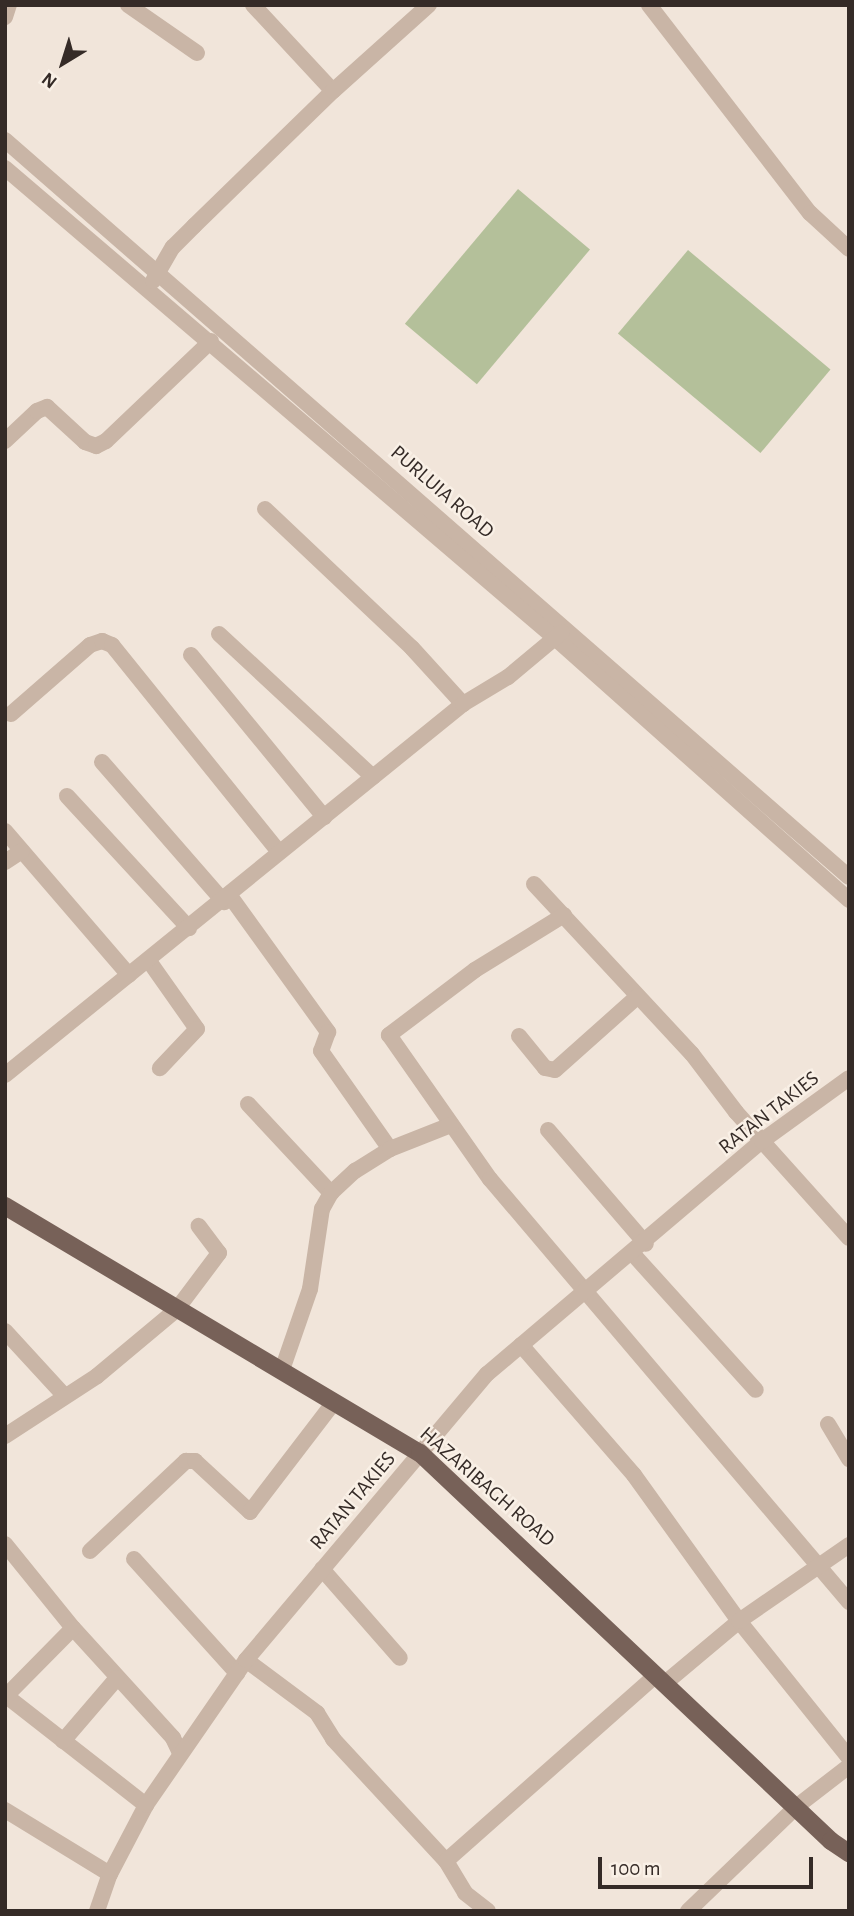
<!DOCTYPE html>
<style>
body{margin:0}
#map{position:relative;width:854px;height:1916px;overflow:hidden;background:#f1e5da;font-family:"Alegreya Sans",sans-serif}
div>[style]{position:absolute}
.green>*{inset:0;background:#b4c09a;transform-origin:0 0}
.minor>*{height:16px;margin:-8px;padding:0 8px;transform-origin:8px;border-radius:8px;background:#c9b5a6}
.major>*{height:18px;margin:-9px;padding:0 9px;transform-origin:9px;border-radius:9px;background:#776158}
span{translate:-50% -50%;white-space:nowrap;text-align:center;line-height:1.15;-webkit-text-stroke:5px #f9f0e6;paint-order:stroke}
.street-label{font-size:21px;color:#352b27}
.frame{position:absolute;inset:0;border:7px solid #352b27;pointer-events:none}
.north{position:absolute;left:28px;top:28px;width:70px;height:70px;-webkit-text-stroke:5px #f9f0e6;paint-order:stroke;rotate:218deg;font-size:19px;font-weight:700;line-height:28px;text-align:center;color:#352b27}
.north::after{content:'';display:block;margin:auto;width:24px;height:32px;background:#352b27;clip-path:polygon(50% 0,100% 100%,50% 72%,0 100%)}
.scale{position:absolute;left:598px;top:1857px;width:215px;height:32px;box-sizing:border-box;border:4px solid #352b27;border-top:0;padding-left:9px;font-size:21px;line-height:24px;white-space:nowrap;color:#352b27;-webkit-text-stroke:5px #f9f0e6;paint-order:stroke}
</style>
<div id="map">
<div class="green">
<div style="left:518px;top:189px;width:94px;height:176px;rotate:40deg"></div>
<div style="left:688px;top:250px;width:186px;height:109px;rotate:40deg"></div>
</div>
<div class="minor">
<div style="left:128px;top:5px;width:84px;rotate:34.8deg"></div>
<div style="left:253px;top:5px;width:117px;rotate:47.1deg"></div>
<div style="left:649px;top:5px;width:263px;rotate:52.3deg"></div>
<div style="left:810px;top:213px;width:53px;rotate:42.7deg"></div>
<div style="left:5px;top:17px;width:13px;rotate:-72deg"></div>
<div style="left:5px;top:140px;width:1120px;rotate:41.13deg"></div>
<div style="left:5px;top:168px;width:723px;rotate:40.52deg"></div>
<div style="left:555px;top:638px;width:394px;rotate:41.7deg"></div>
<div style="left:153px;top:281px;width:39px;rotate:-60deg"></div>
<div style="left:173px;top:247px;width:30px;rotate:-45deg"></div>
<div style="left:194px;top:226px;width:194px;rotate:-44.2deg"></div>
<div style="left:333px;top:91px;width:129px;rotate:-41.9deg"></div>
<div style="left:5px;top:441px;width:44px;rotate:-43.2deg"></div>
<div style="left:37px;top:411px;width:11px;rotate:-22deg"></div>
<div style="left:47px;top:407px;width:52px;rotate:42.6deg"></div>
<div style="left:85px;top:442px;width:12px;rotate:20deg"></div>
<div style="left:96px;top:446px;width:11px;rotate:-27deg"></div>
<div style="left:106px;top:441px;width:145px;rotate:-43.6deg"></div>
<div style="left:265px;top:509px;width:202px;rotate:43.4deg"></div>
<div style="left:412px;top:648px;width:76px;rotate:47.7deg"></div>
<div style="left:219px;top:634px;width:210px;rotate:42.9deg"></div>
<div style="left:191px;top:655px;width:210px;rotate:50.6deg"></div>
<div style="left:11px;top:714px;width:105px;rotate:-41.1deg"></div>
<div style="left:90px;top:645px;width:13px;rotate:-18deg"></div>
<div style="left:102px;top:641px;width:11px;rotate:22deg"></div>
<div style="left:112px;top:645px;width:266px;rotate:51.1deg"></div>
<div style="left:102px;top:762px;width:186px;rotate:48.9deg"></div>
<div style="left:67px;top:796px;width:180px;rotate:47.3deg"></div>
<div style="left:5px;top:831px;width:190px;rotate:49.3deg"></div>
<div style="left:5px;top:862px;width:20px;rotate:-33deg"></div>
<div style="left:534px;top:884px;width:232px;rotate:47.1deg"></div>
<div style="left:692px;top:1054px;width:73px;rotate:52.8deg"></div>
<div style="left:736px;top:1112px;width:169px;rotate:48.1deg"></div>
<div style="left:230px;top:896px;width:168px;rotate:54.2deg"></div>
<div style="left:328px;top:1032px;width:20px;rotate:110deg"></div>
<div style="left:321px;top:1051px;width:120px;rotate:54.9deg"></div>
<div style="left:564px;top:915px;width:105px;rotate:148.3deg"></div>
<div style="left:475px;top:970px;width:108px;rotate:142.9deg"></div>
<div style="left:389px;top:1035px;width:176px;rotate:55deg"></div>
<div style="left:490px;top:1179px;width:555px;rotate:49.68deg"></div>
<div style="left:149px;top:961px;width:83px;rotate:54.8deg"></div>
<div style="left:197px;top:1029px;width:54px;rotate:133.5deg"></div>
<div style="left:519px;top:1036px;width:41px;rotate:50.9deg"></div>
<div style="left:545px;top:1068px;width:10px;rotate:11deg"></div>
<div style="left:555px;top:1070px;width:110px;rotate:-41.7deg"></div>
<div style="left:5px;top:1075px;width:589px;rotate:-39.01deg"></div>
<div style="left:463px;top:704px;width:52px;rotate:-31deg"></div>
<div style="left:508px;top:677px;width:70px;rotate:-39.8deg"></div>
<div style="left:248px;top:1104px;width:122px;rotate:47deg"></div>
<div style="left:548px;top:1130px;width:150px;rotate:49.3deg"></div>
<div style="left:633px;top:1254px;width:183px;rotate:47.9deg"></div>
<div style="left:5px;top:1331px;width:86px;rotate:47.4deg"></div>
<div style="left:521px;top:1345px;width:172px;rotate:49deg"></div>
<div style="left:634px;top:1475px;width:180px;rotate:54.3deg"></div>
<div style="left:739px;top:1621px;width:176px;rotate:51.2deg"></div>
<div style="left:282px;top:1370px;width:86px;rotate:-70.9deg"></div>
<div style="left:310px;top:1289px;width:81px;rotate:-81.5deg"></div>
<div style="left:322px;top:1209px;width:18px;rotate:-61deg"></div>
<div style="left:331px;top:1193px;width:33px;rotate:-43deg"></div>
<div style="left:355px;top:1171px;width:41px;rotate:-32.2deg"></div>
<div style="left:390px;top:1149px;width:66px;rotate:-21.5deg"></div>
<div style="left:828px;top:1424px;width:41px;rotate:59deg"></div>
<div style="left:5px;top:1436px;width:110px;rotate:-33.1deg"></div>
<div style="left:97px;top:1376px;width:104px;rotate:-39.9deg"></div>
<div style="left:177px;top:1309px;width:70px;rotate:-53.1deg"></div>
<div style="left:219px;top:1253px;width:34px;rotate:-127deg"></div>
<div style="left:5px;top:1544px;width:108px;rotate:51deg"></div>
<div style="left:73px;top:1628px;width:149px;rotate:47.7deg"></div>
<div style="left:173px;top:1738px;width:17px;rotate:65deg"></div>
<div style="left:90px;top:1551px;width:132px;rotate:-43.2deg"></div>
<div style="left:186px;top:1461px;width:9px"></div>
<div style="left:195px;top:1461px;width:75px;rotate:42.8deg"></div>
<div style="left:250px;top:1512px;width:138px;rotate:-52.6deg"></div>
<div style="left:134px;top:1559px;width:154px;rotate:47.9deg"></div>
<div style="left:322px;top:1569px;width:118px;rotate:48.8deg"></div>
<div style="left:246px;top:1660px;width:89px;rotate:36.7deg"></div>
<div style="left:317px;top:1713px;width:31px;rotate:58deg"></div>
<div style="left:333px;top:1739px;width:166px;rotate:47.2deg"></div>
<div style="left:446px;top:1861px;width:37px;rotate:59deg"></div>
<div style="left:465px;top:1893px;width:29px;rotate:38deg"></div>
<div style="left:664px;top:1684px;width:98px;rotate:-40deg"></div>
<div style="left:739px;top:1621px;width:134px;rotate:-34.6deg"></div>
<div style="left:5px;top:1695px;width:179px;rotate:38deg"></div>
<div style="left:6px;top:1696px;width:95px;rotate:-45.4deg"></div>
<div style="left:63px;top:1741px;width:83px;rotate:-49.4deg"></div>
<div style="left:5px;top:1810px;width:123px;rotate:31.4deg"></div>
<div style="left:446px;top:1861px;width:279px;rotate:-41.5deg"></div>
<div style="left:97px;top:1911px;width:39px;rotate:-71deg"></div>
<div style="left:110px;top:1874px;width:78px;rotate:-62.4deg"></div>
<div style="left:146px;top:1805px;width:176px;rotate:-55.4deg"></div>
<div style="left:246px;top:1660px;width:374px;rotate:-49.9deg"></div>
<div style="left:487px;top:1374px;width:360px;rotate:-40.3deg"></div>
<div style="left:762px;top:1141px;width:107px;rotate:-35.9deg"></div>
<div style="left:688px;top:1911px;width:150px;rotate:-43.9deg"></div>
<div style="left:796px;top:1807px;width:67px;rotate:-37.7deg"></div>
</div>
<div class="major">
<div style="left:5px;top:1206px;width:483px;rotate:30.8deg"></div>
<div style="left:420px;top:1453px;width:565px;rotate:43.35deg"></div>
<div style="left:831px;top:1841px;width:22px;rotate:34deg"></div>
</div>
<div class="street-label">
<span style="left:442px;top:492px;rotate:41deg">PURLUIA ROAD</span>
<span style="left:769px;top:1113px;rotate:-38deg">RATAN TAKIES</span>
<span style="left:487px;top:1487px;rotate:41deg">HAZARIBAGH ROAD</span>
<span style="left:353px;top:1501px;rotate:-50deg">RATAN TAKIES</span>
</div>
<div class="frame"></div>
<div class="north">N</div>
<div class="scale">100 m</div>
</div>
